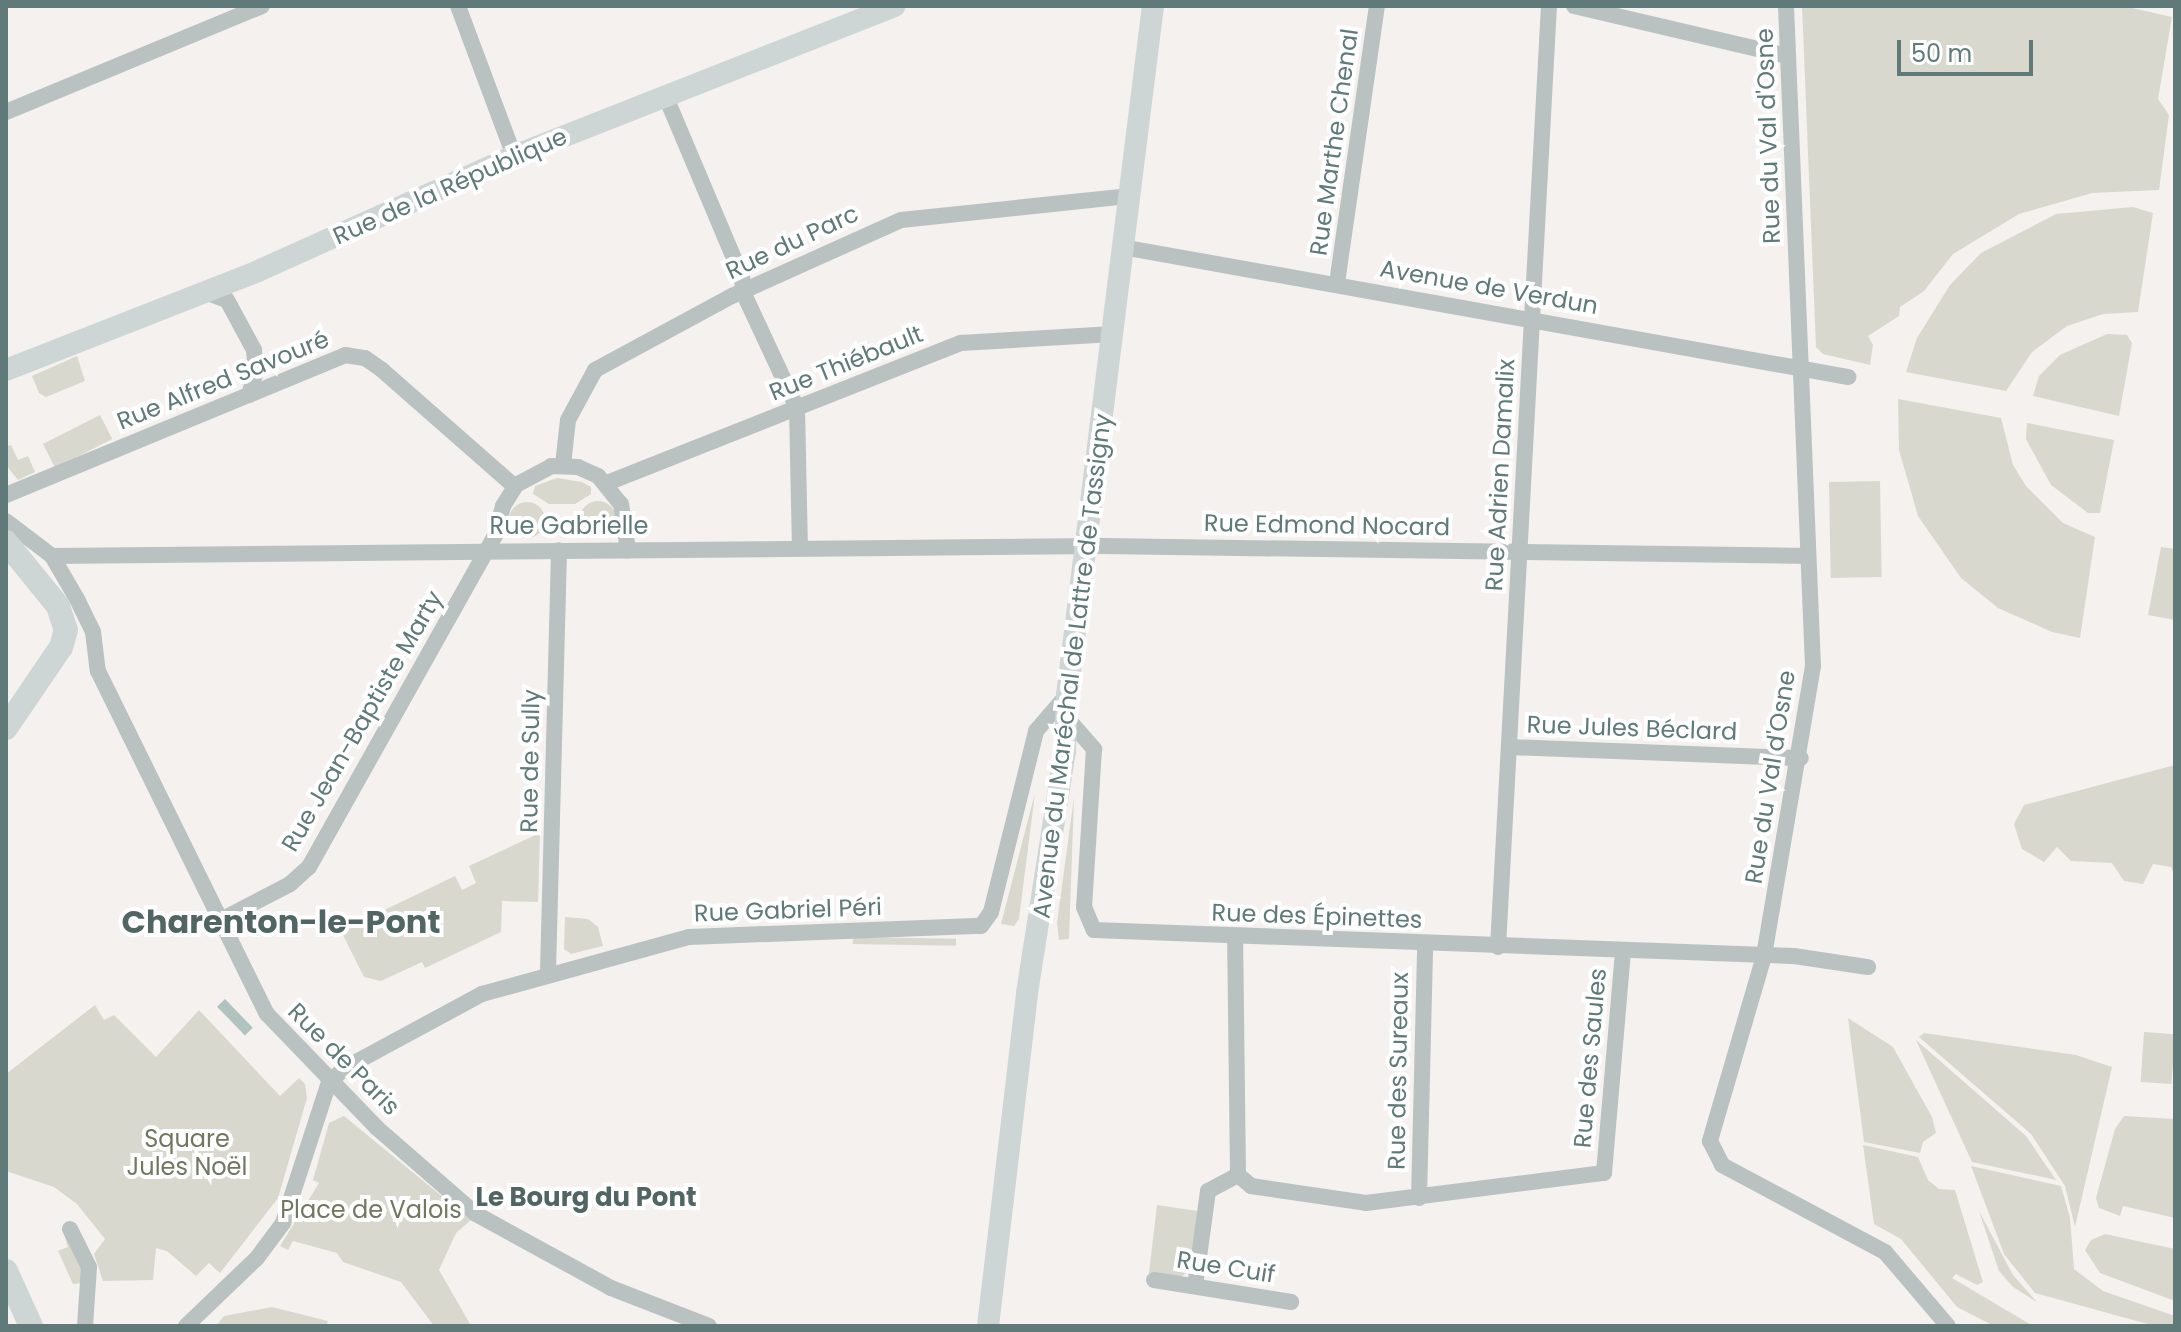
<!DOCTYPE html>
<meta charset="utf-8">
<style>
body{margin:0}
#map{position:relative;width:2181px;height:1332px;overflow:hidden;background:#f4f1ef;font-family:Poppins,sans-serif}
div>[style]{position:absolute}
.green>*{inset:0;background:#d8d8ce;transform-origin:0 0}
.round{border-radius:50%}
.water>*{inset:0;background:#b1c3be;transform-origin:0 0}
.minor>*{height:16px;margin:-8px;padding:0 8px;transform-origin:8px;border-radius:8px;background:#b9c2c1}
.secondary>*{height:22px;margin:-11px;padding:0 11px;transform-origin:11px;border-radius:11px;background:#cdd5d5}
.primary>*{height:24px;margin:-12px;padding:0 12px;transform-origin:12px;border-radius:12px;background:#cdd5d5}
span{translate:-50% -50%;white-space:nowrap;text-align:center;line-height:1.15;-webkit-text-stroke:8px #fff;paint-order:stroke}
.street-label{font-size:24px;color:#5f7a78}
.park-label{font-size:24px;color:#727761}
.neighbourhood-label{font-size:26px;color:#516563;font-weight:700}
.district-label{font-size:32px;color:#516563;font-weight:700}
.frame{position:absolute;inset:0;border:8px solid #5f7a78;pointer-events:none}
.scale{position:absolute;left:1897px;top:40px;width:136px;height:36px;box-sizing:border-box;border:4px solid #5f7a78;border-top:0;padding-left:10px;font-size:24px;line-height:28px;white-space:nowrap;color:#5f7a78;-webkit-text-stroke:6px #fff;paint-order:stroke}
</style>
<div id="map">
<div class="green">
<div style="clip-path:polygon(1802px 6px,2123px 6px,2172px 17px,2158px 99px,2169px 115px,2159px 190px,2092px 193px,2019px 214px,1953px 254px,1924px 291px,1900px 307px,1899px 316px,1868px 336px,1873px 345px,1870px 365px,1823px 354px,1816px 347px)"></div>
<div style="clip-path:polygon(2133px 207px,2153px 213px,2138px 312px,2103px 314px,2067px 326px,2032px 352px,2006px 391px,1906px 372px,1917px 338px,1950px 285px,1981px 253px,2056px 214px)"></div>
<div style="clip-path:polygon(2107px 334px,2127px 335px,2132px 343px,2119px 416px,2033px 396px,2039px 376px,2060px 355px)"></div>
<div style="clip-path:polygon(77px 356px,85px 381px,46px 397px,39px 393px,32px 376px)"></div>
<div style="clip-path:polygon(1898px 399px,2001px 418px,2013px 465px,2026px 486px,2063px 523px,2095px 537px,2080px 638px,2052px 632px,1998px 608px,1961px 578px,1918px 516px,1899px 450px)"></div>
<div style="left:100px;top:415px;width:27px;height:64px;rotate:63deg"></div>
<div style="clip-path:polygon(2027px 423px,2114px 440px,2100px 513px,2088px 513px,2051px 485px,2026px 439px)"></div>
<div style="clip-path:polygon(11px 445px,18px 460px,28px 456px,35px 472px,18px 480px,6px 465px,6px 447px)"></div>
<div style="clip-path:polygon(557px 478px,582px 482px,591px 487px,591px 494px,575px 504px,549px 504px,533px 494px,535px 486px)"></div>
<div style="left:1880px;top:481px;width:96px;height:51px;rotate:89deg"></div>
<div class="round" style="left:580px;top:501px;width:36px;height:36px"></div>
<div class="round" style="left:509px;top:502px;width:36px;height:36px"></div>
<div style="clip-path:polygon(2161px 547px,2175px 549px,2175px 620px,2148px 615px)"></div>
<div style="clip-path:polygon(2175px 765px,2175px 876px,2171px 867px,2153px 864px,2143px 884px,2124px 881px,2112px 863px,2071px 861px,2057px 847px,2044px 862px,2022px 849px,2014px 824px,2024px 805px)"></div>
<div style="clip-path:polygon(1035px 793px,1019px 919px,1014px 926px,1001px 924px)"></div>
<div style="clip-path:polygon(1074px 797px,1069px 939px,1059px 940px,1057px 923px)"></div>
<div style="clip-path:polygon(540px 833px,538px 902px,502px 901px,501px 932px,425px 968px,422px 962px,381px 981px,364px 977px,341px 931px,455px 876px,462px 890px,476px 883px,469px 866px)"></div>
<div style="clip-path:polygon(565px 917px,588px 919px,598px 927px,603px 946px,571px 954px,564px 949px)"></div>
<div style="left:853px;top:937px;width:103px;height:7px;rotate:1deg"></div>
<div style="clip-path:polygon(95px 1005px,104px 1020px,114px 1015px,156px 1057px,199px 1010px,280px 1096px,299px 1078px,305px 1084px,307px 1098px,278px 1198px,220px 1273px,209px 1263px,196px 1276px,167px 1251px,156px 1248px,153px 1280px,103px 1281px,94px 1254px,105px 1239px,77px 1204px,54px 1187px,6px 1171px,6px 1074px)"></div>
<div style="clip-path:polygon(1848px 1018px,1893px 1047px,1932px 1117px,1936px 1133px,1923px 1142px,1920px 1153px,1864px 1142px)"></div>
<div style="left:2144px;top:1032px;width:31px;height:50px;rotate:4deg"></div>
<div style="clip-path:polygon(1924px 1033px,2076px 1055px,2112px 1067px,2075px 1227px,2065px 1186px,2031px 1134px,1919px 1037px)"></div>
<div style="clip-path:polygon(1916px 1040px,2026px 1136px,2056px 1180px,1972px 1162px)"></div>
<div style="clip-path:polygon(344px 1116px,471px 1220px,456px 1233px,439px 1270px,470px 1324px,434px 1326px,401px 1282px,343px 1262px,337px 1253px,293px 1241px,288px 1250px,280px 1246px,319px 1183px,313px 1180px,329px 1123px)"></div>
<div style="clip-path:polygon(2124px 1116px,2175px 1119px,2175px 1218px,2123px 1206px,2120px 1216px,2099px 1208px,2096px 1198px,2115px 1129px)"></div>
<div style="clip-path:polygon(1863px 1145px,1918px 1157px,1928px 1180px,1939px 1189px,1955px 1190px,1983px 1282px,1977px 1285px,1956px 1274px,1952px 1278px,2033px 1326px,1994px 1326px,1957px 1307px,1901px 1239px,1874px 1224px)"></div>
<div style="clip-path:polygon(1971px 1166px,2061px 1186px,2070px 1218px,2074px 1269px,2103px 1291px,2175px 1316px,2175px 1326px,2155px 1326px,2035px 1293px,2004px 1254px)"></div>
<div style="clip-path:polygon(1157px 1205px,1198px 1211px,1190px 1270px,1181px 1277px,1149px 1273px)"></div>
<div style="clip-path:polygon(1979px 1211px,2013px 1275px,2037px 1302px,2013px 1287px,1999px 1271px)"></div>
<div style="clip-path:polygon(64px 1233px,79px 1252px,83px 1283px,73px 1284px,58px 1251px,68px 1247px)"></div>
<div style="clip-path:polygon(2105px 1234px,2175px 1249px,2175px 1301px,2100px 1273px,2085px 1250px,2091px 1240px)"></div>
<div style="clip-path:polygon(272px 1307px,328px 1321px,326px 1326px,216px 1326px,224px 1316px)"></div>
</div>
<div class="water">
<div style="left:225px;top:999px;width:40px;height:11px;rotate:46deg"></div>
</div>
<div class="minor">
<div style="left:458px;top:6px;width:160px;rotate:69.5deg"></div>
<div style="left:1574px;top:6px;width:220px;rotate:13.2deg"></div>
<div style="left:1786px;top:6px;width:661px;rotate:87.66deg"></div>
<div style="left:1813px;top:666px;width:294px;rotate:99.6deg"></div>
<div style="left:1764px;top:956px;width:193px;rotate:106.3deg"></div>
<div style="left:1710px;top:1141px;width:27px;rotate:63deg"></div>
<div style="left:1722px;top:1165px;width:185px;rotate:28.1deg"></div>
<div style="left:1885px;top:1252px;width:97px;rotate:49.6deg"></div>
<div style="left:665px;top:95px;width:198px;rotate:67.1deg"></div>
<div style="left:742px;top:277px;width:15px;rotate:86deg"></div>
<div style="left:743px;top:292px;width:128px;rotate:65deg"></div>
<div style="left:797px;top:408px;width:140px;rotate:88.8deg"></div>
<div style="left:6px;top:112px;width:277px;rotate:-22.5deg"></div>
<div style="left:1122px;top:247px;width:738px;rotate:10.15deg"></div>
<div style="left:1337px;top:283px;width:280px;rotate:-81.8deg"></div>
<div style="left:205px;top:292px;width:23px;rotate:20deg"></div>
<div style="left:227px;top:300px;width:57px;rotate:61.6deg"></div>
<div style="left:254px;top:350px;width:21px;rotate:85deg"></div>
<div style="left:256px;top:371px;width:25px;rotate:106deg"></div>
<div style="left:563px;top:465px;width:45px;rotate:-83.7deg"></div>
<div style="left:568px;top:420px;width:57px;rotate:-61.6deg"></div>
<div style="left:595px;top:370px;width:156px;rotate:-28.4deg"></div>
<div style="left:732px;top:296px;width:185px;rotate:-24.2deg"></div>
<div style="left:901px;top:220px;width:228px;rotate:-6deg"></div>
<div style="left:607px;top:483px;width:381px;rotate:-21.6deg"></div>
<div style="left:961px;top:343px;width:152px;rotate:-3.4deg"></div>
<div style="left:6px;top:495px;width:367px;rotate:-22.4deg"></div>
<div style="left:345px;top:355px;width:20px;rotate:9deg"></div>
<div style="left:365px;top:358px;width:21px;rotate:35deg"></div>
<div style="left:382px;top:370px;width:177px;rotate:41.3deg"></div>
<div style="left:6px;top:521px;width:58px;rotate:37.3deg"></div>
<div style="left:52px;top:556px;width:50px;rotate:59.8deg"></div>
<div style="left:77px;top:599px;width:37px;rotate:64deg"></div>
<div style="left:93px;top:632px;width:39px;rotate:83deg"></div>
<div style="left:98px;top:671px;width:382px;rotate:63.8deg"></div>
<div style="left:267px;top:1014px;width:158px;rotate:46deg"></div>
<div style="left:377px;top:1128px;width:131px;rotate:41deg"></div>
<div style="left:476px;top:1214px;width:154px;rotate:28.7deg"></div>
<div style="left:611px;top:1288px;width:105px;rotate:21.2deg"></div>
<div style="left:52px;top:556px;width:1051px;rotate:-0.55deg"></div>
<div style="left:1103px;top:546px;width:705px;rotate:0.81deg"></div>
<div style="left:1066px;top:717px;width:43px;rotate:48.8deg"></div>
<div style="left:1094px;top:749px;width:158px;rotate:93.6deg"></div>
<div style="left:1084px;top:907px;width:25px;rotate:67deg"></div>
<div style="left:1094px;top:930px;width:700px;rotate:2.13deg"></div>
<div style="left:1794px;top:956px;width:75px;rotate:8.5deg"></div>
<div style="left:1509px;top:747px;width:292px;rotate:2.2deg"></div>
<div style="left:219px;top:921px;width:80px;rotate:-27.5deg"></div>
<div style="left:290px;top:884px;width:25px;rotate:-42deg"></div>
<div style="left:309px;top:867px;width:380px;rotate:-60.7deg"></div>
<div style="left:495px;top:536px;width:31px;rotate:-75deg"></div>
<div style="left:503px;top:506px;width:25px;rotate:-58deg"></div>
<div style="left:516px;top:485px;width:40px;rotate:-28deg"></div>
<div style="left:551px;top:466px;width:27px;rotate:2deg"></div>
<div style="left:578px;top:467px;width:22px;rotate:24deg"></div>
<div style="left:598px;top:476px;width:36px;rotate:51deg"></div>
<div style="left:621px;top:504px;width:47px;rotate:81.3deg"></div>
<div style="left:1498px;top:947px;width:942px;rotate:-86.9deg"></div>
<div style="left:548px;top:972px;width:422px;rotate:-88.5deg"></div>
<div style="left:329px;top:1082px;width:21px;rotate:-41deg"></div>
<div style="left:345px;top:1068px;width:156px;rotate:-28.4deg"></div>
<div style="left:482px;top:994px;width:215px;rotate:-15.4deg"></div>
<div style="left:689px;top:937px;width:292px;rotate:-2.2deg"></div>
<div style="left:981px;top:926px;width:17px;rotate:-54deg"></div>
<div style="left:991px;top:912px;width:187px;rotate:-76deg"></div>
<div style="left:1036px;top:731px;width:48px;rotate:-49.3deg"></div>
<div style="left:1238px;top:1175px;width:17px;rotate:40deg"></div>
<div style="left:1251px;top:1186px;width:116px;rotate:8.4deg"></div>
<div style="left:1366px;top:1203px;width:240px;rotate:-7.2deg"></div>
<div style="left:1604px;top:1173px;width:222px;rotate:-85.1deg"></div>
<div style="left:1419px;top:1198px;width:253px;rotate:-88.6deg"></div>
<div style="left:70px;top:1229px;width:42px;rotate:63.4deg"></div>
<div style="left:89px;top:1267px;width:59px;rotate:93.9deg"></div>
<div style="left:1154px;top:1280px;width:139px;rotate:9.1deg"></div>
<div style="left:1195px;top:1286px;width:96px;rotate:-82.2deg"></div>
<div style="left:1208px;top:1191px;width:34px;rotate:-28deg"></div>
<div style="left:1238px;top:1175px;width:238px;rotate:-90.7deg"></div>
<div style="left:186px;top:1326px;width:98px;rotate:-43.8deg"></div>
<div style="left:257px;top:1258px;width:44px;rotate:-53.4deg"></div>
<div style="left:283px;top:1223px;width:148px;rotate:-71.9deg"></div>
</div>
<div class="secondary">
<div style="left:6px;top:370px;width:271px;rotate:-21.4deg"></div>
<div style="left:258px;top:271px;width:281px;rotate:-24.2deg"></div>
<div style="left:514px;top:156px;width:409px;rotate:-21.5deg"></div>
<div style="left:988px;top:1326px;width:335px;rotate:-83.3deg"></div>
<div style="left:1027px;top:993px;width:245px;rotate:-81.1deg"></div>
<div style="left:1065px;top:751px;width:56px;rotate:-88deg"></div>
<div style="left:1067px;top:695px;width:694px;rotate:-82.89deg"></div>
</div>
<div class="primary">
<div style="left:6px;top:542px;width:82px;rotate:50.9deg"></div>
<div style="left:58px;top:606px;width:25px;rotate:72deg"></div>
<div style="left:66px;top:630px;width:18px;rotate:106deg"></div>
<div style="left:61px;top:647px;width:98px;rotate:124.2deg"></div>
<div style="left:6px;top:1271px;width:60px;rotate:65.6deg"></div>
</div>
<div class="street-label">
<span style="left:1768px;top:136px;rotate:-92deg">Rue du Val d'Osne</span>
<span style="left:1334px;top:142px;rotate:-82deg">Rue Marthe Chenal</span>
<span style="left:450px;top:186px;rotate:-24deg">Rue de la République</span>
<span style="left:792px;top:242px;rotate:-25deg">Rue du Parc</span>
<span style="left:1489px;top:287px;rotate:10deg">Avenue de Verdun</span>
<span style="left:846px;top:363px;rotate:-22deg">Rue Thiébault</span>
<span style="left:223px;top:380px;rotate:-22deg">Rue Alfred Savouré</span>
<span style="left:1500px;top:475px;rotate:-87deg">Rue Adrien Damalix</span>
<span style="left:1327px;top:525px;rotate:1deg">Rue Edmond Nocard</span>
<span style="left:569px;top:526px">Rue Gabrielle</span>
<span style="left:1072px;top:666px;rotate:-83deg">Avenue du Maréchal de Lattre de Tassigny</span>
<span style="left:362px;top:721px;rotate:-60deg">Rue Jean-Baptiste Marty</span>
<span style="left:1632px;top:728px;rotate:2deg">Rue Jules Béclard</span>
<span style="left:530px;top:761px;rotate:-89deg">Rue de Sully</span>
<span style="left:1770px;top:777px;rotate:-81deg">Rue du Val d'Osne</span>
<span style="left:788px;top:910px;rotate:-2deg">Rue Gabriel Péri</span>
<span style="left:1317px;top:916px;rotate:2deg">Rue des Épinettes</span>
<span style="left:1590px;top:1058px;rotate:-85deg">Rue des Saules</span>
<span style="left:344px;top:1059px;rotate:45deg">Rue de Paris</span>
<span style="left:1398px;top:1071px;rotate:-89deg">Rue des Sureaux</span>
<span style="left:1226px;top:1267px;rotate:9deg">Rue Cuif</span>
</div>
<div class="park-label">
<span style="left:187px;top:1153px">Square<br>Jules Noël</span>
<span style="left:371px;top:1210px">Place de Valois</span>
</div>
<div class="neighbourhood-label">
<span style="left:586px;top:1198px">Le Bourg du Pont</span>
</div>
<div class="district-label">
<span style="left:281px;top:922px">Charenton-le-Pont</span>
</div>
<div class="frame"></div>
<div class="scale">50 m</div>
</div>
